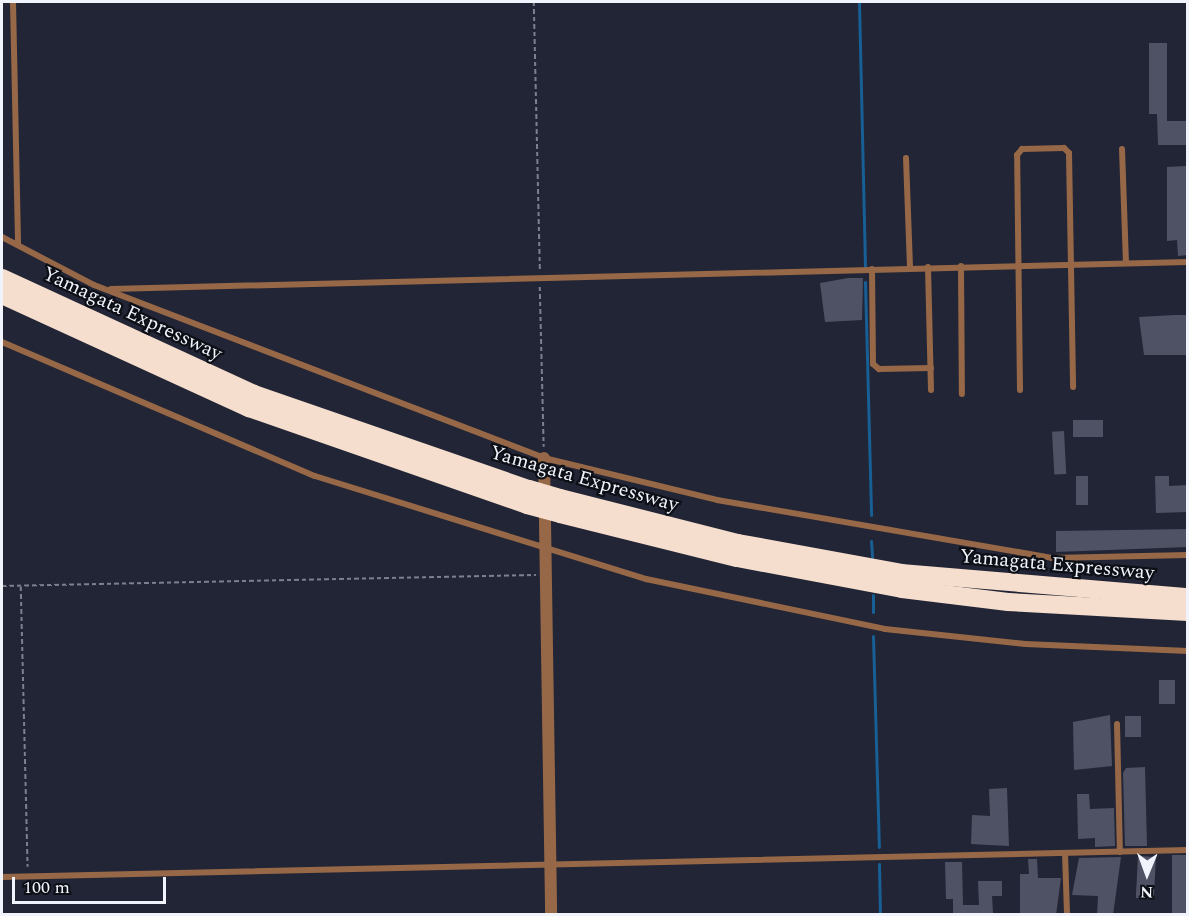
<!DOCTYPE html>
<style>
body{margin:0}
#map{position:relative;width:1189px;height:916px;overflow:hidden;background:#222535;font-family:Spectral,serif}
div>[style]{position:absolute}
.stream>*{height:3px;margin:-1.5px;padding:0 1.5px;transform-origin:1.5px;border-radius:1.5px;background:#175f95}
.building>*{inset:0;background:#4f5265;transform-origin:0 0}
.path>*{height:1.5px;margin-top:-0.75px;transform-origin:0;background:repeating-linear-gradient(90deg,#7d808d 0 4.5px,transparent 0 7.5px)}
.service>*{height:6px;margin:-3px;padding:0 3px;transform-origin:3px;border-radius:3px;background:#976847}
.tertiary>*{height:12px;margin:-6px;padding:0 6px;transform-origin:6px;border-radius:6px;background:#976847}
.motorway>*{height:18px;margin:-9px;padding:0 9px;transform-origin:9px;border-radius:9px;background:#f6dece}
.motorway-bridge>*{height:18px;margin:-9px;padding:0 9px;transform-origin:9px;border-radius:9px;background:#f6dece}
span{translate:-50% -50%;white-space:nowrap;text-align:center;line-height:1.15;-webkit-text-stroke:4.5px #0d0f16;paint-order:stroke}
.street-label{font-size:20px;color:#f2f4fd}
.frame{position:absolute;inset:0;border:3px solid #f2f4fd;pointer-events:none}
.north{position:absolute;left:1117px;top:844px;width:60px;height:60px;-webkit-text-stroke:4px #0d0f16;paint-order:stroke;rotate:181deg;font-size:16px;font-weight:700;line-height:24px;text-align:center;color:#f2f4fd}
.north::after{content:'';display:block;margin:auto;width:21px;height:27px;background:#f2f4fd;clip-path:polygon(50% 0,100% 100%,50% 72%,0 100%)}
.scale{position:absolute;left:12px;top:877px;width:154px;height:27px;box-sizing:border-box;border:3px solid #f2f4fd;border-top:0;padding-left:8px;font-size:18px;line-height:21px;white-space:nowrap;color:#f2f4fd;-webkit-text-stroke:4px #0d0f16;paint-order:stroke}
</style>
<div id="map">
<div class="stream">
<div style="left:859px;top:2px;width:265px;rotate:88.7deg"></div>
<div style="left:865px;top:282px;width:233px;rotate:88.5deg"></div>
<div style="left:871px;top:541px;width:16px;rotate:86deg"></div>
<div style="left:873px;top:595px;width:17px;rotate:90deg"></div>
<div style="left:873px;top:636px;width:211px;rotate:88.4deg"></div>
<div style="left:879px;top:864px;width:50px;rotate:88.9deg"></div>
</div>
<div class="building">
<div style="clip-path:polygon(1149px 43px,1167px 43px,1167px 121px,1188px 121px,1188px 145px,1158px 145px,1157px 114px,1149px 114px)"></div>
<div style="clip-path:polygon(1186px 166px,1188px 255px,1178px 256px,1177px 240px,1167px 241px,1167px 167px)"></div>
<div style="clip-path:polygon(848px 278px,863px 278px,862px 320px,825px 322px,820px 283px)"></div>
<div style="clip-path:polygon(1175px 315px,1188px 315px,1188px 355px,1144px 355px,1139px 317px)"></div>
<div style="left:1103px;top:420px;width:17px;height:30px;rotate:90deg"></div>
<div style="left:1064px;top:431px;width:43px;height:12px;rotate:87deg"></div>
<div style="left:1076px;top:476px;width:12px;height:29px"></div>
<div style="clip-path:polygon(1155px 476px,1169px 476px,1169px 486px,1188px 485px,1188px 512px,1156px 513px)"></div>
<div style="clip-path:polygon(1188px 529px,1188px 547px,1056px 552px,1056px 531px)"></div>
<div style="left:1175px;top:680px;width:24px;height:16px;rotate:90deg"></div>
<div style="clip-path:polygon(1110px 715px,1112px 766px,1074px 770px,1073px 722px)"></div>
<div style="left:1141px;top:716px;width:21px;height:16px;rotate:90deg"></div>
<div style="clip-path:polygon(1145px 767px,1147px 846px,1125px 846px,1123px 773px,1126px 768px)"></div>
<div style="clip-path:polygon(1007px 788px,1009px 846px,971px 844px,972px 815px,990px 816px,989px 789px)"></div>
<div style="clip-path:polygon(1077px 794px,1089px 794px,1090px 809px,1114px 808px,1115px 846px,1095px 847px,1095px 838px,1078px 839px)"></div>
<div style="left:1188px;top:855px;width:60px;height:16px;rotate:90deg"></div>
<div style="left:1138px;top:856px;width:18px;height:42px;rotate:3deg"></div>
<div style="clip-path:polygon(1121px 857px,1113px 915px,1097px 915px,1098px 896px,1072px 895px,1079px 858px)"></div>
<div style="clip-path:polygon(1028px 859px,1037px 859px,1038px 878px,1061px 878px,1056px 915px,1020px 915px,1020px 874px,1029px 874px)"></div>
<div style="clip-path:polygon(945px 862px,962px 862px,963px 905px,979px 905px,978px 881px,1002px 881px,1002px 896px,992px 896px,993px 913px,953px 915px,953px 899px,946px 899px)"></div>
</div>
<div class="path">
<div style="left:534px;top:2px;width:269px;rotate:88.7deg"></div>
<div style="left:540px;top:287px;width:160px;rotate:88.6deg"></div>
<div style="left:2px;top:586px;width:534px;rotate:-1.18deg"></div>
<div style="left:21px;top:587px;width:280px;rotate:88.6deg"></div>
</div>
<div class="service">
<div style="left:13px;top:2px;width:243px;rotate:88.8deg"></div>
<div style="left:1122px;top:149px;width:114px;rotate:88deg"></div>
<div style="left:906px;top:158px;width:109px;rotate:87.9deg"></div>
<div style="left:2px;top:237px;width:104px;rotate:27.6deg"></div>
<div style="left:94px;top:285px;width:482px;rotate:21deg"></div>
<div style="left:544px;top:458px;width:178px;rotate:13.6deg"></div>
<div style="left:717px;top:500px;width:340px;rotate:9.8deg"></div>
<div style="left:1052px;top:558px;width:136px;rotate:-1.3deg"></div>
<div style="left:961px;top:266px;width:128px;rotate:89.6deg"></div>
<div style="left:928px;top:267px;width:123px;rotate:88.6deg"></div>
<div style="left:872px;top:269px;width:95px;rotate:89.4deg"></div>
<div style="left:873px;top:364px;width:8px;rotate:40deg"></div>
<div style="left:879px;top:369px;width:52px;rotate:-1.1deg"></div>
<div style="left:111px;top:289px;width:1077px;rotate:-1.44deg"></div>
<div style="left:2px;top:342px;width:340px;rotate:23.2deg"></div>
<div style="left:315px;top:476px;width:347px;rotate:17.3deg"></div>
<div style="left:646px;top:579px;width:244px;rotate:11.8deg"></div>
<div style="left:885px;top:629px;width:141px;rotate:6.1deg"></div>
<div style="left:1025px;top:644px;width:163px;rotate:2.5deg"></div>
<div style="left:1020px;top:390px;width:235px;rotate:-90.7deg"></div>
<div style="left:1017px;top:155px;width:8px;rotate:-50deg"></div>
<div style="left:1022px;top:149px;width:42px;rotate:-1.4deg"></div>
<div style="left:1064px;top:148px;width:7px;rotate:45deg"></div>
<div style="left:1069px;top:153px;width:234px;rotate:89deg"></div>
<div style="left:1117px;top:724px;width:128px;rotate:88.7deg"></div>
<div style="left:1065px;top:853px;width:61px;rotate:88.1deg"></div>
<div style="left:2px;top:877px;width:1186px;rotate:-1.3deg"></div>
</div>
<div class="tertiary">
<div style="left:544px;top:458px;width:456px;rotate:89.1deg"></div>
</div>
<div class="motorway">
<div style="left:2px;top:278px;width:277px;rotate:24.7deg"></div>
<div style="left:254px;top:394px;width:291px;rotate:19.1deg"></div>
<div style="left:2px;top:295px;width:272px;rotate:24.6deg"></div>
<div style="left:249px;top:408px;width:294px;rotate:19.2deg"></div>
<div style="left:560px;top:498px;width:184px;rotate:14.2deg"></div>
<div style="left:738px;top:543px;width:166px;rotate:10.4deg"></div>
<div style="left:901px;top:573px;width:288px;rotate:4.8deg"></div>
<div style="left:560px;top:514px;width:182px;rotate:14deg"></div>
<div style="left:737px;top:558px;width:168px;rotate:10.6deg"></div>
<div style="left:902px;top:589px;width:107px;rotate:7deg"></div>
<div style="left:1008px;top:602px;width:180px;rotate:3.2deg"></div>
</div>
<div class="motorway-bridge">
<div style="left:529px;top:489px;width:32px;rotate:16deg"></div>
<div style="left:527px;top:505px;width:34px;rotate:15deg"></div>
</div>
<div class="street-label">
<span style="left:132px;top:314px;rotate:25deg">Yamagata Expressway</span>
<span style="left:584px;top:479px;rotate:16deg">Yamagata Expressway</span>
<span style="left:1057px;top:565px;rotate:5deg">Yamagata Expressway</span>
</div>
<div class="frame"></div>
<div class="north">N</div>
<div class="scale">100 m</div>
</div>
